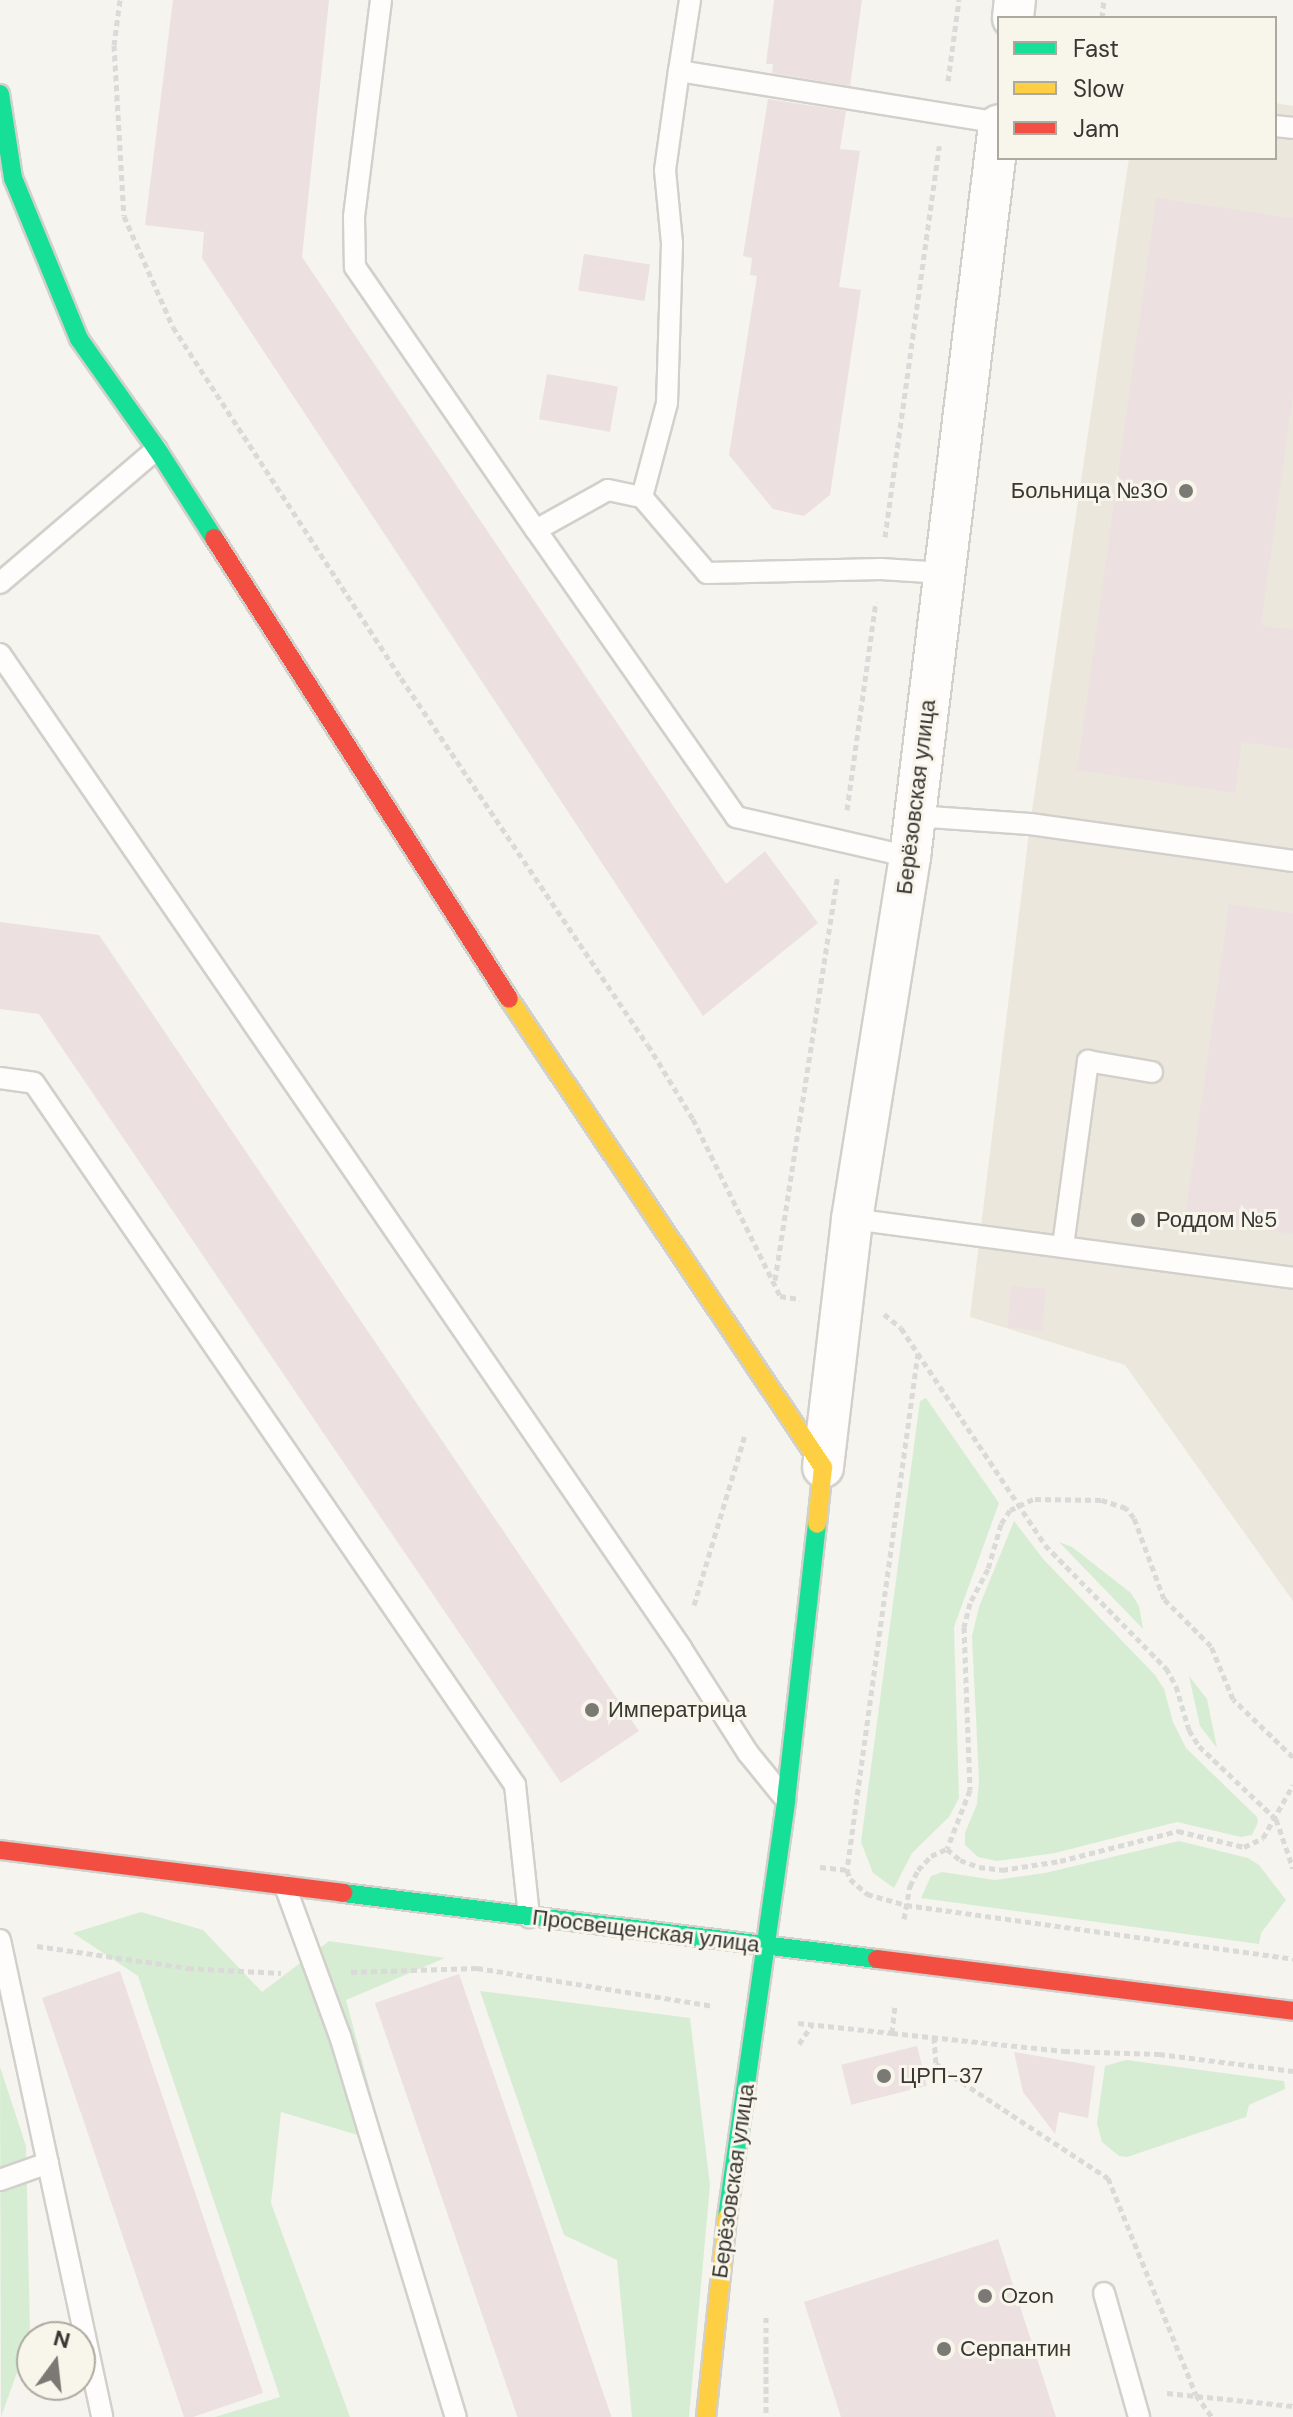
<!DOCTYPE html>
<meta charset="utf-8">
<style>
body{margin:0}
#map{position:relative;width:1293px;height:2417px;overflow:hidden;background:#f5f4ee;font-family:"DM Sans",sans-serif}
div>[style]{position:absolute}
.built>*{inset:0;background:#ece7dc}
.green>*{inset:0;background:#d6edd4}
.building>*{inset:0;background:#ece0e1;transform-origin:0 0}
.path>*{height:5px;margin-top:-2.5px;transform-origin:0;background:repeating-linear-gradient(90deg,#dadad8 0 6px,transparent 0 10px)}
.roads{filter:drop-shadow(2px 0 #d1d0cb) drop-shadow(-2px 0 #d1d0cb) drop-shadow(0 2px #d1d0cb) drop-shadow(0 -2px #d1d0cb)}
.lane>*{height:20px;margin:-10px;padding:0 10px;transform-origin:10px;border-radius:10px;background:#fefdfc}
.street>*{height:40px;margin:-20px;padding:0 20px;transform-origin:20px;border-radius:20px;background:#fefdfc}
.fast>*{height:18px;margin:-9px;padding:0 9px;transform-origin:9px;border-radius:9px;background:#16e098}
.slow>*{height:18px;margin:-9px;padding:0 9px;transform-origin:9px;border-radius:9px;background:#ffcf43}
.jam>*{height:18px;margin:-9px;padding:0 9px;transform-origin:9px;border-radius:9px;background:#f24e42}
.dots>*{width:22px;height:22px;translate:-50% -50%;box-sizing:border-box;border:4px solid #f8f5eb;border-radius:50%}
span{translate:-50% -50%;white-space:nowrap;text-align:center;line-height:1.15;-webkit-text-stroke:6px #f8f5eb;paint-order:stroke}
.poi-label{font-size:22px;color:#393733}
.right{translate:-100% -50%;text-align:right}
.left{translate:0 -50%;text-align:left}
.street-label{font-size:22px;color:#393733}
.legend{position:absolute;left:997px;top:16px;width:280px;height:144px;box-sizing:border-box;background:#f8f5eb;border:2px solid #aca9a1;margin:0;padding:10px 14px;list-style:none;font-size:24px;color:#393733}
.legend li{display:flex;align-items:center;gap:16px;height:40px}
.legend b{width:40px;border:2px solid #aca9a1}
.north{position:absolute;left:16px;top:2321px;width:80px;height:80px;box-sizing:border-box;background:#f8f5eb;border:2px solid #aca9a1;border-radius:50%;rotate:15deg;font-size:22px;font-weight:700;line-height:32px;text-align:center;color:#393733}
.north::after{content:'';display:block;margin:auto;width:28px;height:36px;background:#7b7974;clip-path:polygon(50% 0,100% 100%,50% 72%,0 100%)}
</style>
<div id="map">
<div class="built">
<div style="clip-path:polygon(1275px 103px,1293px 106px,1293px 1601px,1125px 1365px,970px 1317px,1030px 824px,1129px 158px,1275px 158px)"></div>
</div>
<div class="green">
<div style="clip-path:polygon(926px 1398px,999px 1503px,954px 1627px,959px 1798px,949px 1817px,912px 1853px,894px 1888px,873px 1873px,861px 1842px,920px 1401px)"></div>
<div style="clip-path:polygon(1014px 1521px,1044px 1560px,1155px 1675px,1164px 1689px,1173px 1722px,1186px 1748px,1257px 1817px,1258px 1822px,1252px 1835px,1241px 1837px,1177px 1822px,1055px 1853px,997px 1861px,978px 1857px,965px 1845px,965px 1833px,977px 1804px,979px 1780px,972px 1636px,979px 1607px)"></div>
<div style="clip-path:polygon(1059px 1542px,1072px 1547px,1131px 1593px,1139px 1606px,1143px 1629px)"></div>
<div style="clip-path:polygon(1189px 1676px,1207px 1699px,1217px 1748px,1200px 1726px)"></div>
<div style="clip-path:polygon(1179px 1841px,1248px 1858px,1259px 1865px,1286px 1900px,1261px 1933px,1259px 1944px,921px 1898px,931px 1876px,942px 1872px,995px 1880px,1045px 1873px)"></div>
<div style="clip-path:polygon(141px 1912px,203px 1930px,262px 1992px,329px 1941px,445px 1958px,346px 2000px,384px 2143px,281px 2112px,271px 2203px,350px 2417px,215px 2417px,280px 2397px,138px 1976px,73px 1933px)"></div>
<div style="clip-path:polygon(480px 1991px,690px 2018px,710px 2185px,689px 2417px,632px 2417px,617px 2260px,564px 2235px)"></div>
<div style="clip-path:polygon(1126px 2060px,1284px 2081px,1285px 2089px,1249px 2105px,1246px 2117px,1127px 2157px,1119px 2156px,1102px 2142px,1097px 2123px,1105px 2066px)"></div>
<div style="clip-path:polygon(0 2067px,26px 2146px,30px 2336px,1px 2417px)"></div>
</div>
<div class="building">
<div style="clip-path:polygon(173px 0,329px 0,302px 257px,726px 884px,765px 851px,818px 923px,703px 1016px,202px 258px,204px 232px,145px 225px)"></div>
<div style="clip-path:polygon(774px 0,862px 0,850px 86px,772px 73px,773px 64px,766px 64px)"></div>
<div style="clip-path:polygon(768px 99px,846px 111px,840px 149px,860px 151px,839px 287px,861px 290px,830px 495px,804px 516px,773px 509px,729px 455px,757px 276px,750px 275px,752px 258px,743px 256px)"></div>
<div style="clip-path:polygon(1156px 198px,1293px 218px,1293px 395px,1261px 625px,1293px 630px,1293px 749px,1242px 742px,1235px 793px,1077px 770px)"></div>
<div style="left:584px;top:254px;width:67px;height:37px;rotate:9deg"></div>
<div style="left:547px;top:374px;width:72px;height:46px;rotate:10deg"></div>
<div style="clip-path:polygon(1229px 904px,1293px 913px,1293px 1234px,1185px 1218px)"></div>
<div style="clip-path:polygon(0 922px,99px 935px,639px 1731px,561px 1783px,39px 1014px,0 1009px)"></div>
<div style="left:1011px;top:1286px;width:35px;height:42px;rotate:5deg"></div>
<div style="clip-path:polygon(120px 1971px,263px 2393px,193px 2417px,184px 2417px,42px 1998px)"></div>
<div style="left:459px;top:1974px;width:468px;height:89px;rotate:71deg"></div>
<div style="left:917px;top:2046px;width:41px;height:78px;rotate:76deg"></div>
<div style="clip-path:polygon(1014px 2052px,1095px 2066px,1088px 2118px,1059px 2112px,1055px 2134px,1023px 2092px)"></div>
<div style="clip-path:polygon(998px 2239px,1056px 2417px,841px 2417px,804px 2302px)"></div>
</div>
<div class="path">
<div style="left:120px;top:0;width:45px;rotate:97.6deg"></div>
<div style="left:114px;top:45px;width:171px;rotate:86.7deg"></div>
<div style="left:124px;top:216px;width:121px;rotate:66.2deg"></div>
<div style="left:173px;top:327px;width:419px;rotate:57deg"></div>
<div style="left:401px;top:678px;width:442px;rotate:56.1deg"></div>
<div style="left:648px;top:1045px;width:87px;rotate:58.7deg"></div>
<div style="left:693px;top:1119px;width:197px;rotate:63.8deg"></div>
<div style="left:780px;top:1296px;width:20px;rotate:9deg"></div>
<div style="left:1102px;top:18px;width:18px;rotate:-84deg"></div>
<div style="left:948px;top:81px;width:82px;rotate:-82.3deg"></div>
<div style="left:885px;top:537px;width:395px;rotate:-82.1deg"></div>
<div style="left:847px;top:810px;width:210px;rotate:-82.1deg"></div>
<div style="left:775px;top:1280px;width:410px;rotate:-81.2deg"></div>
<div style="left:884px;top:1314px;width:22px;rotate:39deg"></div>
<div style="left:901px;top:1328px;width:260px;rotate:56.4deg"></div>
<div style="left:1045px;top:1545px;width:173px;rotate:45.5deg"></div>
<div style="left:1166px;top:1668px;width:21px;rotate:61deg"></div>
<div style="left:1176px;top:1686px;width:46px;rotate:73.5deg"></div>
<div style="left:1189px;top:1730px;width:19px;rotate:58deg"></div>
<div style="left:1199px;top:1746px;width:106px;rotate:43.5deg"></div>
<div style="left:1276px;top:1819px;width:52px;rotate:70.9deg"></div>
<div style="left:918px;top:1353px;width:522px;rotate:97.82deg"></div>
<div style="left:847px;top:1870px;width:9px;rotate:72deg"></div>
<div style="left:850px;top:1879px;width:23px;rotate:41deg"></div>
<div style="left:867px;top:1894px;width:41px;rotate:15.8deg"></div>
<div style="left:906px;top:1905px;width:391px;rotate:7.9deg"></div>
<div style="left:694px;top:1605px;width:177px;rotate:-73.3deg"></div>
<div style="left:1293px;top:1757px;width:83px;rotate:-136deg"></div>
<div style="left:1233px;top:1699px;width:57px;rotate:-112.5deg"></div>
<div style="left:1211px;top:1646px;width:66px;rotate:-135deg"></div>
<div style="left:1164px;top:1599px;width:86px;rotate:-110.3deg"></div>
<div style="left:1134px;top:1518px;width:13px;rotate:-129deg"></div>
<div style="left:1126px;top:1508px;width:26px;rotate:-162deg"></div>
<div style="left:1101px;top:1500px;width:68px;rotate:-179.2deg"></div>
<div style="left:1033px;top:1499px;width:25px;rotate:154deg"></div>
<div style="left:1010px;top:1510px;width:17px;rotate:123deg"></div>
<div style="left:1001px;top:1524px;width:47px;rotate:106.1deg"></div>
<div style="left:988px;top:1569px;width:38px;rotate:118deg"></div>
<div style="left:970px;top:1603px;width:25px;rotate:104deg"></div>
<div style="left:964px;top:1627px;width:163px;rotate:87.9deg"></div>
<div style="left:970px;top:1790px;width:63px;rotate:111.3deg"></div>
<div style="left:947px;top:1849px;width:17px;rotate:40deg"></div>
<div style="left:960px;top:1860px;width:20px;rotate:20deg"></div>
<div style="left:979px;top:1867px;width:23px;rotate:7deg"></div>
<div style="left:1002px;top:1870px;width:59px;rotate:-8.8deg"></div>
<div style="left:1060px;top:1861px;width:122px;rotate:-14.3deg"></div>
<div style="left:1178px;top:1831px;width:68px;rotate:13.6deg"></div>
<div style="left:1244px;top:1847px;width:21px;rotate:-25deg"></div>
<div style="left:1263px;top:1838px;width:61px;rotate:-60.5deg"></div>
<div style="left:820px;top:1867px;width:27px;rotate:6deg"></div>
<div style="left:904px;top:1919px;width:34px;rotate:-80deg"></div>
<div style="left:910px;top:1886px;width:18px;rotate:-63deg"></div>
<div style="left:918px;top:1870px;width:19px;rotate:-47deg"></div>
<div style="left:931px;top:1856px;width:17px;rotate:-24deg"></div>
<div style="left:37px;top:1946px;width:153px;rotate:8.3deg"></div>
<div style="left:188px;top:1968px;width:93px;rotate:3.1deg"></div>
<div style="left:351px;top:1972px;width:126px;rotate:-1.8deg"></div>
<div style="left:477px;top:1968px;width:240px;rotate:9.1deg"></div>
<div style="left:798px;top:2023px;width:95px;rotate:6.1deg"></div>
<div style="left:892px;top:2033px;width:28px;rotate:-84deg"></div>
<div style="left:892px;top:2033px;width:173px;rotate:6deg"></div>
<div style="left:1064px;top:2051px;width:95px;rotate:1.8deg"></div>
<div style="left:1159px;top:2054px;width:135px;rotate:7.2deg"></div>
<div style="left:934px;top:2037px;width:26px;rotate:86deg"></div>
<div style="left:936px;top:2063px;width:12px;rotate:42deg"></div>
<div style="left:945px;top:2071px;width:195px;rotate:33.3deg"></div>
<div style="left:1108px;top:2178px;width:234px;rotate:67.9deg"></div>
<div style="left:1196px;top:2395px;width:27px;rotate:54deg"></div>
<div style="left:799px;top:2044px;width:23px;rotate:-56deg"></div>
<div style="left:766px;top:2317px;width:100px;rotate:90deg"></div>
<div style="left:1167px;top:2393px;width:127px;rotate:5.9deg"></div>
</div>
<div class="roads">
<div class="lane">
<div style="left:381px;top:0;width:219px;rotate:97.1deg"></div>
<div style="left:354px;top:217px;width:50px;rotate:88.9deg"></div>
<div style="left:355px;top:267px;width:319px;rotate:55.5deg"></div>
<div style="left:536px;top:530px;width:82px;rotate:-29.1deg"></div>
<div style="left:608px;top:490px;width:35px;rotate:12deg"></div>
<div style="left:642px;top:497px;width:100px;rotate:49.5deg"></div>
<div style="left:707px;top:573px;width:174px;rotate:-1.3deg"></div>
<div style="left:881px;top:569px;width:63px;rotate:3.6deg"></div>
<div style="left:690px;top:0;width:72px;rotate:98.8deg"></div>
<div style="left:679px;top:71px;width:324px;rotate:9.2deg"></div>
<div style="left:1275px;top:126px;width:18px;rotate:6deg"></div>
<div style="left:642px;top:497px;width:97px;rotate:-75.1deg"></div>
<div style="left:667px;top:403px;width:160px;rotate:-88.2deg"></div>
<div style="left:672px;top:243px;width:73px;rotate:-95.5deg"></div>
<div style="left:665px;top:170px;width:100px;rotate:-82deg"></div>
<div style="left:536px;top:530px;width:350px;rotate:55.1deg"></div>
<div style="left:736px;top:817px;width:179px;rotate:12.9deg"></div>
<div style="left:0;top:583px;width:206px;rotate:-40.5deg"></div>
<div style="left:0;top:654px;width:1205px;rotate:55.58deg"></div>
<div style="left:681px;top:1648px;width:125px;rotate:57.5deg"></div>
<div style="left:748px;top:1753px;width:55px;rotate:50.9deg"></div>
<div style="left:915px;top:816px;width:115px;rotate:4deg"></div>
<div style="left:1030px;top:824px;width:266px;rotate:8deg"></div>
<div style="left:0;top:1078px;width:34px;rotate:8deg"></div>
<div style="left:34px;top:1083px;width:851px;rotate:55.58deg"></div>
<div style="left:515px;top:1785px;width:133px;rotate:83.9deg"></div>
<div style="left:852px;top:1219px;width:445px;rotate:7.6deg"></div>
<div style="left:1063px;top:1246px;width:187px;rotate:-82.3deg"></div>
<div style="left:1088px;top:1061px;width:65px;rotate:9.8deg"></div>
<div style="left:285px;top:1886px;width:160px;rotate:69.9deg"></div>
<div style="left:340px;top:2036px;width:398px;rotate:73.1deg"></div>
<div style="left:0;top:1940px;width:488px;rotate:77.9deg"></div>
<div style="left:0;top:2180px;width:51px;rotate:-19.5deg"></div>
<div style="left:1104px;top:2293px;width:129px;rotate:74.2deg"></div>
</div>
<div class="street">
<div style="left:1013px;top:18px;width:18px;rotate:-84deg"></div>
<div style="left:823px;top:1467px;width:250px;rotate:-83.3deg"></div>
<div style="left:852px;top:1219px;width:367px;rotate:-80.9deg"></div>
<div style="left:910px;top:857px;width:737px;rotate:-83.07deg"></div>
</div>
<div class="fast">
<div style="left:0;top:94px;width:85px;rotate:81.2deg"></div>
<div style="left:13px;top:178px;width:174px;rotate:67.7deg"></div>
<div style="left:79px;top:339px;width:135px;rotate:54.7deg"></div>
<div style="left:157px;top:449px;width:106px;rotate:57.4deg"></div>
<div style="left:343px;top:1893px;width:538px;rotate:7.05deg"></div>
<div style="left:727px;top:2217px;width:421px;rotate:-81.9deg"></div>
<div style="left:786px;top:1800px;width:278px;rotate:-83.6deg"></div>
</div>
<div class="slow">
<div style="left:509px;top:999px;width:564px;rotate:56.14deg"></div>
<div style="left:823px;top:1467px;width:57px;rotate:96deg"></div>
<div style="left:706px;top:2417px;width:201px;rotate:-84deg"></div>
</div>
<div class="jam">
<div style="left:214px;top:538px;width:547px;rotate:57.38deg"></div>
<div style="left:0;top:1850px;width:346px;rotate:7.1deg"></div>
<div style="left:877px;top:1959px;width:419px;rotate:7.1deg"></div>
</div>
</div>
<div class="dots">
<div style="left:1186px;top:491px;background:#7b7974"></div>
<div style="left:1138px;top:1220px;background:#7b7974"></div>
<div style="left:592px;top:1710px;background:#7b7974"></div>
<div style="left:884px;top:2076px;background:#7b7974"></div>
<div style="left:985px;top:2296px;background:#7b7974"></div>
<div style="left:944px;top:2349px;background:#7b7974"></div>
</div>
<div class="poi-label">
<span class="right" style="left:1168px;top:491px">Больница №30</span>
<span class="left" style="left:1156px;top:1220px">Роддом №5</span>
<span class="left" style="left:608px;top:1710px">Императрица</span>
<span class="left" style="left:900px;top:2076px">ЦРП-37</span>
<span class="left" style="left:1001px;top:2296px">Ozon</span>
<span class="left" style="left:960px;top:2349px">Серпантин</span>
</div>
<div class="street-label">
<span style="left:916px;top:797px;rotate:-83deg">Берёзовская улица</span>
<span style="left:646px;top:1931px;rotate:7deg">Просвещенская улица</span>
<span style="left:733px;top:2181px;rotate:-82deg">Берёзовская улица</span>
</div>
<ul class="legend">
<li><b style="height:10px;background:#16e098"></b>Fast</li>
<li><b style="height:10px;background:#ffcf43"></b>Slow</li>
<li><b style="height:10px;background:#f24e42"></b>Jam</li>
</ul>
<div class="north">N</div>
</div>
